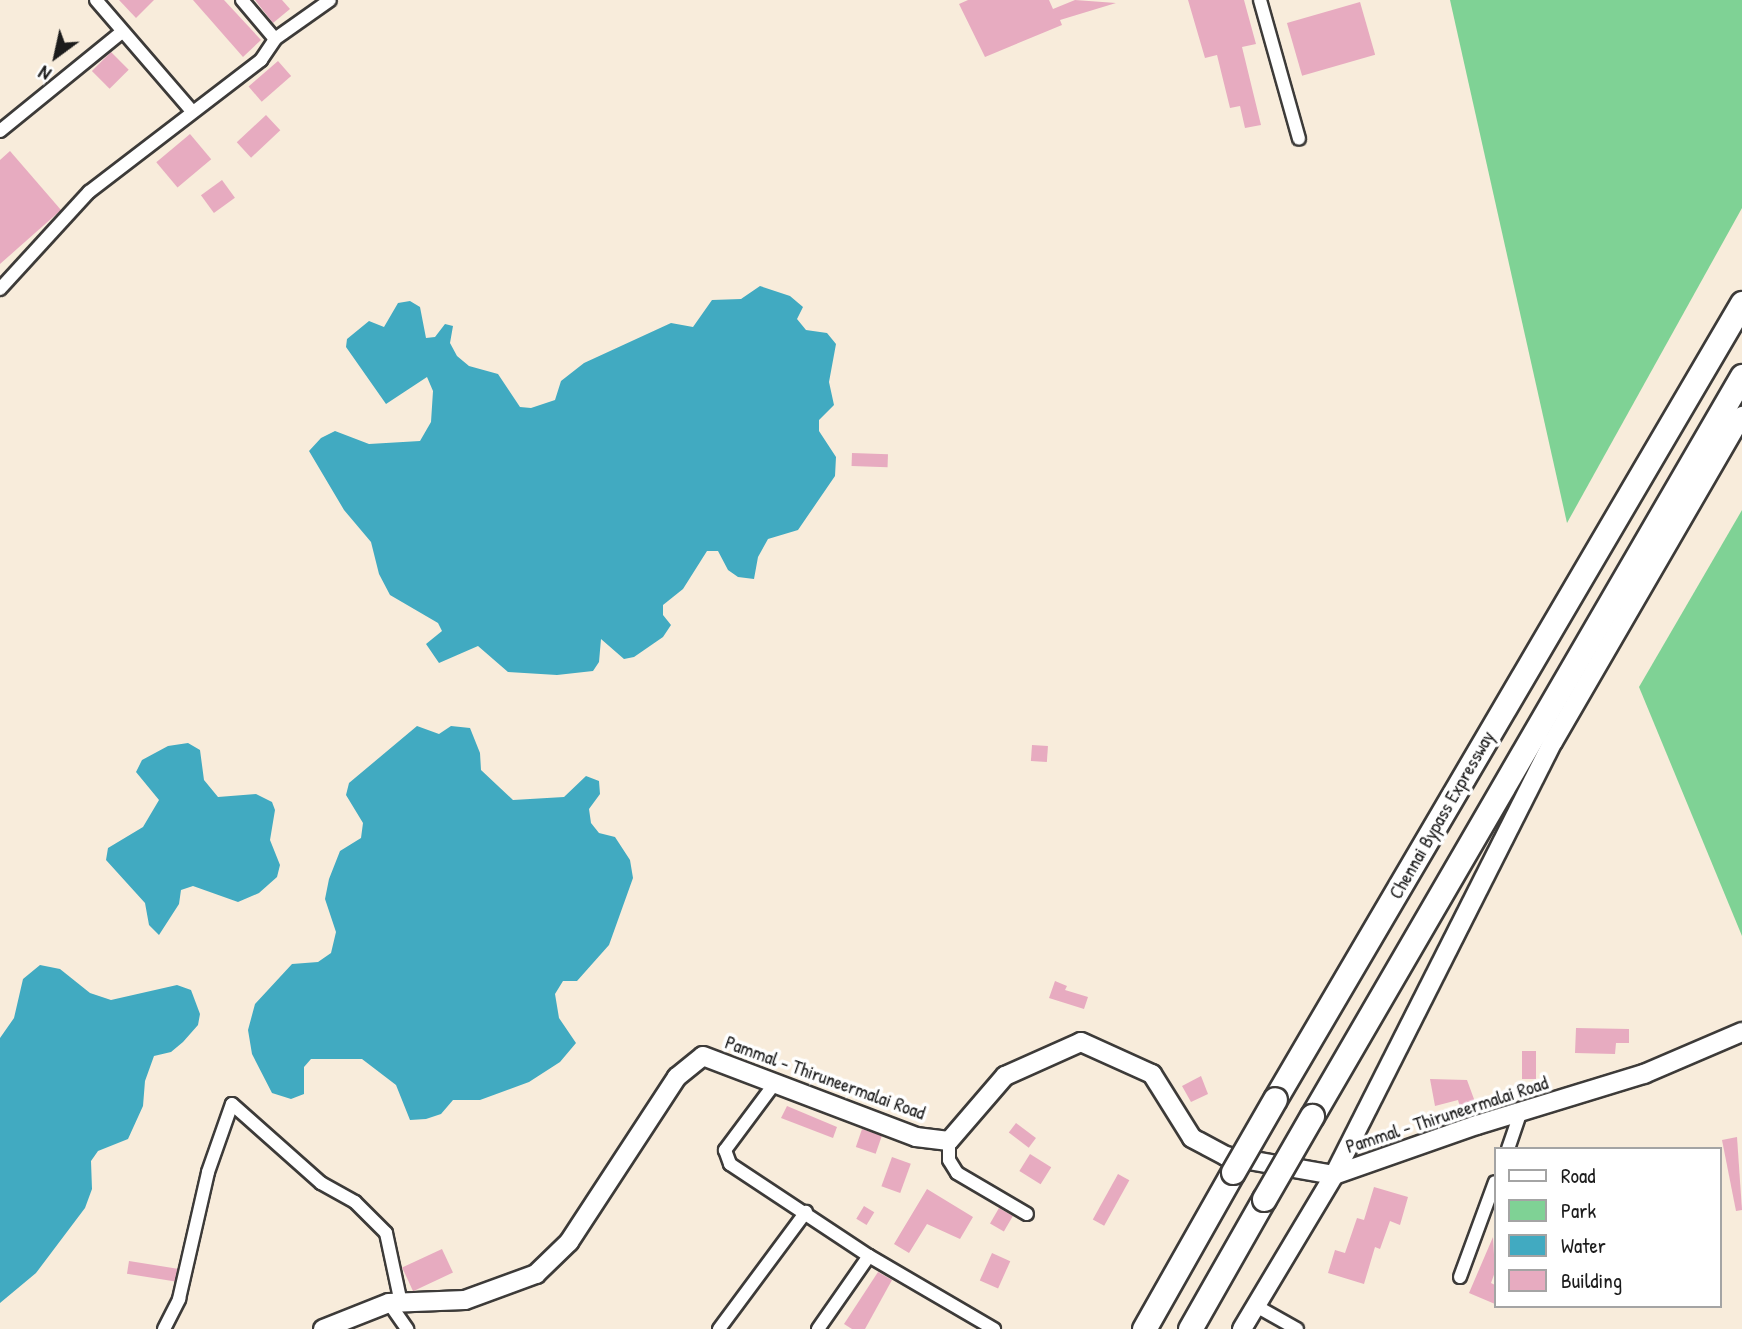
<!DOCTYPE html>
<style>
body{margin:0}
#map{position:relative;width:1742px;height:1329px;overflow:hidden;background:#f8ecdb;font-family:"Patrick Hand",sans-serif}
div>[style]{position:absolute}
.green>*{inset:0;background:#7fd295}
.water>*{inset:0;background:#41aac1}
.building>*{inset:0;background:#e7abc0;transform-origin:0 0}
.roads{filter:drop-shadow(2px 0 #3d3b39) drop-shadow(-2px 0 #3d3b39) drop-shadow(0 2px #3d3b39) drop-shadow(0 -2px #3d3b39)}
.street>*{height:12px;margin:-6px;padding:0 6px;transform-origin:6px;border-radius:6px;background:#fff}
.secondary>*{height:18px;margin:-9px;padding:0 9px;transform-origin:9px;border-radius:9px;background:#fff}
.highway>*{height:23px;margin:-11.5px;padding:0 11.5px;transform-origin:11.5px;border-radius:11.5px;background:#fff}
.bridges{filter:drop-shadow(2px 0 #3d3b39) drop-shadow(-2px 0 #3d3b39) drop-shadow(0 2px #3d3b39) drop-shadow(0 -2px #3d3b39)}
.highway-bridge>*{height:23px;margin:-11.5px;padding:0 11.5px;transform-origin:11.5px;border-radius:11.5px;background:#fff}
span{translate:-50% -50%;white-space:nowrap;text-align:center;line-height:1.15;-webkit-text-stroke:7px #fff;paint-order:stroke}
.street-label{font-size:19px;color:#1c1c1c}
.legend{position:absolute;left:1494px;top:1147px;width:228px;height:161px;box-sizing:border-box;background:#fff;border:2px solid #a4a4a4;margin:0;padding:9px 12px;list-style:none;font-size:21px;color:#1c1c1c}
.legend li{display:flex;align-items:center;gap:14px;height:35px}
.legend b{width:35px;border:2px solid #a4a4a4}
.north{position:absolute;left:21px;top:21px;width:70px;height:70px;-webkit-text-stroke:5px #fff;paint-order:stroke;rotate:213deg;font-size:19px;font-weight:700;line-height:28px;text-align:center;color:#1c1c1c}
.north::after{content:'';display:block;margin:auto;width:24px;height:32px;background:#1c1c1c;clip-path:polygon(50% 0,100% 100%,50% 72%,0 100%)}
</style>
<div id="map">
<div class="green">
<div style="clip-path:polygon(1450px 0,1742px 0,1742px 208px,1567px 523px)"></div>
<div style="clip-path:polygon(1742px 510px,1742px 936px,1639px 687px)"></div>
</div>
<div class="water">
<div style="clip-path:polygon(760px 286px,790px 296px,803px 307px,797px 319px,806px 330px,827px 333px,836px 344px,829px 382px,834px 405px,819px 420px,819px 431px,836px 457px,835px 476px,798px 530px,768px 539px,758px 557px,754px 579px,738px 577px,728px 570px,718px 551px,707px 551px,683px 589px,663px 605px,663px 615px,671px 625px,663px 637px,634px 657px,624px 659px,601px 639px,599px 662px,593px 671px,557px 675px,508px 672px,478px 646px,439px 663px,426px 644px,442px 631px,438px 623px,390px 595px,379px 574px,371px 542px,344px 510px,309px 451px,321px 438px,335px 431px,369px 444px,420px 441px,431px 422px,433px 391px,427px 377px,386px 404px,346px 347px,347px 339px,369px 321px,384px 327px,398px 303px,410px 301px,420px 307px,426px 338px,435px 337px,445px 324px,453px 326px,450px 343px,457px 356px,469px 366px,498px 374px,520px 407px,531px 408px,555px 400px,561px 381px,584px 363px,671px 323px,693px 327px,712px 300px,741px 299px)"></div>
<div style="clip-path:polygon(417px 726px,439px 734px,451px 726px,470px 728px,480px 753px,481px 770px,513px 800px,564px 797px,586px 776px,599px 781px,600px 794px,589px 809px,591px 823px,599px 833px,615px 837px,630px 860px,633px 878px,609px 945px,577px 981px,563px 981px,555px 994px,559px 1018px,576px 1043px,560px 1062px,529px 1082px,480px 1100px,453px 1100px,441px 1114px,426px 1119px,410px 1120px,396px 1085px,362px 1059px,311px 1059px,304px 1067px,304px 1094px,291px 1099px,272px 1093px,252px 1054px,248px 1030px,255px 1004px,292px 964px,318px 962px,331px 953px,336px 932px,325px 899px,329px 879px,340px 851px,361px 838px,363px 823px,346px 795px,349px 783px)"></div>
<div style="clip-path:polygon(188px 743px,200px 750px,204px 780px,218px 797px,256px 794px,272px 802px,275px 810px,270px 840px,280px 865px,277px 877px,259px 893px,238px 902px,193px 886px,181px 890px,179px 904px,159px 935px,149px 925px,145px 903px,106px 860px,108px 848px,143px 827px,159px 800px,136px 772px,142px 760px,168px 746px)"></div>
<div style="clip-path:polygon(40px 965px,60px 969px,90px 993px,111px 1000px,177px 985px,191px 990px,200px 1014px,198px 1025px,183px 1042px,171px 1052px,154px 1056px,145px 1081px,143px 1106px,128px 1139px,98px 1151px,91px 1161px,92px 1189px,85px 1208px,36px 1273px,0 1303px,0 1038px,14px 1018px,23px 979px)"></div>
</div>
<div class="building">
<div style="clip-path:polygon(119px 0,154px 0,136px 18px)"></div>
<div style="clip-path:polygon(193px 0,224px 0,261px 40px,243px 57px)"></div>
<div style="clip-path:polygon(255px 0,282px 0,290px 9px,273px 23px)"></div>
<div style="clip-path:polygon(968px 0,1049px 0,1053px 9px,1075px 0,1116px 3px,1060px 20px,1062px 25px,985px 57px,959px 4px)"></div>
<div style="clip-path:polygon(1188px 0,1244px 0,1256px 44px,1242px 47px,1261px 125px,1245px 128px,1240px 106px,1230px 108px,1217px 55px,1205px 58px)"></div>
<div style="left:1360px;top:2px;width:55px;height:76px;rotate:74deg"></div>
<div style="left:111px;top:52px;width:25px;height:27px;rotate:45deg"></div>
<div style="left:278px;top:61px;width:20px;height:39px;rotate:49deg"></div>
<div style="left:266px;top:115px;width:21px;height:40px;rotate:47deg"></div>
<div style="left:190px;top:134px;width:33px;height:44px;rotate:50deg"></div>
<div style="clip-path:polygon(10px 151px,61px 210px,0 264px,0 160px)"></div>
<div style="left:222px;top:180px;width:22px;height:26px;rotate:54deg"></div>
<div style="left:852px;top:453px;width:36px;height:13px;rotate:2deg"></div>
<div style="left:1032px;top:745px;width:16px;height:16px;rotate:4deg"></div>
<div style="clip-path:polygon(1055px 981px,1067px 986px,1065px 990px,1088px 997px,1084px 1009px,1049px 998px)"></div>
<div style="clip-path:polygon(1576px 1028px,1629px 1029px,1629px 1043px,1616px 1043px,1615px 1054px,1575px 1053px)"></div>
<div style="left:1522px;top:1051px;width:14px;height:28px"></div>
<div style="clip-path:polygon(1201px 1076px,1208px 1094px,1191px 1102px,1182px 1086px)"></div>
<div style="clip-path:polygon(1430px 1079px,1467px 1080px,1478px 1110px,1462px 1114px,1458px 1100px,1435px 1106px)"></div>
<div style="clip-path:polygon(787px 1106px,837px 1127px,833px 1138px,781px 1118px)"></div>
<div style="left:1016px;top:1123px;width:25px;height:12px;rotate:37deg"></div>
<div style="left:862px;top:1129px;width:21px;height:19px;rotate:19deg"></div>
<div style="clip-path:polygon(1737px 1137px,1742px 1210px,1736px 1211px,1722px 1140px)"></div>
<div style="left:1030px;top:1154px;width:25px;height:20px;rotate:32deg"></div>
<div style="left:892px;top:1157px;width:20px;height:31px;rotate:20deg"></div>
<div style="left:1118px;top:1174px;width:13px;height:52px;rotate:29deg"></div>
<div style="clip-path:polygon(1374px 1187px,1408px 1197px,1400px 1225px,1390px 1221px,1380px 1249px,1375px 1247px,1364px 1284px,1328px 1273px,1335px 1250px,1345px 1253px,1357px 1218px,1364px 1220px)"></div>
<div style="clip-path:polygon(927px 1189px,973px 1217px,960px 1239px,927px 1224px,909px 1253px,894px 1244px)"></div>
<div style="left:864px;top:1206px;width:12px;height:15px;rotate:31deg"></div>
<div style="left:999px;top:1208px;width:16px;height:18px;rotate:30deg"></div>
<div style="clip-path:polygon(1493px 1237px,1495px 1272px,1491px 1283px,1495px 1285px,1495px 1304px,1469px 1293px)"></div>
<div style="left:442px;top:1249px;width:26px;height:44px;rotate:65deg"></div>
<div style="left:992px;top:1253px;width:20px;height:30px;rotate:24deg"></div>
<div style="left:129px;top:1261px;width:49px;height:13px;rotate:9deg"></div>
<div style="clip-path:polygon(878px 1272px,892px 1280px,865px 1329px,852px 1329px,844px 1324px)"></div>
</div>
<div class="roads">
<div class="street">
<div style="left:96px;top:0;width:145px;rotate:49.2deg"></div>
<div style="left:242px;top:0;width:51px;rotate:49.8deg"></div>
<div style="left:1260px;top:0;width:144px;rotate:74.3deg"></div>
<div style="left:0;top:131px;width:157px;rotate:-39.1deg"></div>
<div style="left:0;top:289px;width:132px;rotate:-47.5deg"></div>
<div style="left:89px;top:192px;width:217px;rotate:-37.5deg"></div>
<div style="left:261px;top:60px;width:25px;rotate:-56deg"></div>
<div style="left:275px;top:39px;width:67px;rotate:-35.3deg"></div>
<div style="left:775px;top:1083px;width:84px;rotate:126.7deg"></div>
<div style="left:725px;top:1150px;width:15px;rotate:70deg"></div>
<div style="left:730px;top:1164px;width:167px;rotate:33.5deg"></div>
<div style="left:869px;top:1256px;width:145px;rotate:30.3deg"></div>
<div style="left:949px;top:1141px;width:19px;rotate:90deg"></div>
<div style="left:949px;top:1160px;width:15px;rotate:58deg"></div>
<div style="left:957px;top:1173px;width:81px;rotate:30.4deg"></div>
<div style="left:1508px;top:1149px;width:40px;rotate:-71.1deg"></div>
<div style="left:1460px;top:1277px;width:101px;rotate:-69.8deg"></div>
<div style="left:389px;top:1303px;width:32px;rotate:55deg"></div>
<div style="left:1256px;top:1306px;width:47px;rotate:29.3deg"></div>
<div style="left:164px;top:1329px;width:34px;rotate:-63deg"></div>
<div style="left:179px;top:1299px;width:130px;rotate:-77.1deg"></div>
<div style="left:208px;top:1172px;width:72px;rotate:-70.6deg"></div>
<div style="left:232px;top:1104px;width:119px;rotate:41.6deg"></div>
<div style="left:321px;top:1183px;width:39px;rotate:29deg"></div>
<div style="left:355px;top:1202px;width:44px;rotate:45deg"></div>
<div style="left:386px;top:1233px;width:72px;rotate:77.9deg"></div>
<div style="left:719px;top:1329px;width:146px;rotate:-53.4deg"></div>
<div style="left:818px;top:1329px;width:89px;rotate:-55.1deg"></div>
</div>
<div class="secondary">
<div style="left:323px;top:1329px;width:71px;rotate:-21.5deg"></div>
<div style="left:389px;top:1303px;width:76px;rotate:-2.3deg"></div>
<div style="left:465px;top:1300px;width:76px;rotate:-20.1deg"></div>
<div style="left:536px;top:1274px;width:46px;rotate:-44.1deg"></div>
<div style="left:569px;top:1242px;width:197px;rotate:-56.8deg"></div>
<div style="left:677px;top:1077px;width:33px;rotate:-39deg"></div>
<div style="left:703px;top:1056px;width:228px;rotate:20.8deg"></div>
<div style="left:916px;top:1137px;width:33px;rotate:7deg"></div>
<div style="left:949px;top:1141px;width:86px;rotate:-49.3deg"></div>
<div style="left:1005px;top:1076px;width:83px;rotate:-24.1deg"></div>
<div style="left:1081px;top:1042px;width:78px;rotate:24.3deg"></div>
<div style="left:1152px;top:1074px;width:75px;rotate:58deg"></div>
<div style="left:1192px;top:1138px;width:38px;rotate:28deg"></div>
<div style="left:1226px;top:1156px;width:110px;rotate:10deg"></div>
<div style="left:1334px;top:1175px;width:151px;rotate:-19.3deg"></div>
<div style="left:1477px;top:1125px;width:175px;rotate:-17deg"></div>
<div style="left:1644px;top:1074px;width:107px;rotate:-23.2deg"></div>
<div style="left:1242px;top:1329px;width:179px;rotate:-59.1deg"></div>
<div style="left:1334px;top:1175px;width:485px;rotate:-63.2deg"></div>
<div style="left:1553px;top:742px;width:377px;rotate:-59.9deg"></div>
</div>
<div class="highway">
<div style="left:1275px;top:1099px;width:923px;rotate:-59.6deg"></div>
<div style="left:1312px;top:1116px;width:856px;rotate:-59.84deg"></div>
<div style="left:1144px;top:1329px;width:180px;rotate:-60.5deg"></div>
<div style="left:1190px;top:1329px;width:150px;rotate:-60.4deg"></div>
</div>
</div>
<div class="bridges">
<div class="highway-bridge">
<div style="left:1233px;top:1172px;width:84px;rotate:-60.1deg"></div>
<div style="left:1264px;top:1199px;width:96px;rotate:-60deg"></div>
</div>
</div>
<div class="street-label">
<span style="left:1442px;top:815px;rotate:-60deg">Chennai Bypass Expressway</span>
<span style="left:825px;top:1078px;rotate:20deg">Pammal - Thiruneermalai Road</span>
<span style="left:1447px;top:1115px;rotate:-18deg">Pammal - Thiruneermalai Road</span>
</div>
<ul class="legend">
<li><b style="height:9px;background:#fff"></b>Road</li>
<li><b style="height:19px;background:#7fd295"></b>Park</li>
<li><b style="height:19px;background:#41aac1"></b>Water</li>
<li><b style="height:19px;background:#e7abc0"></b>Building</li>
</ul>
<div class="north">N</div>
</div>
